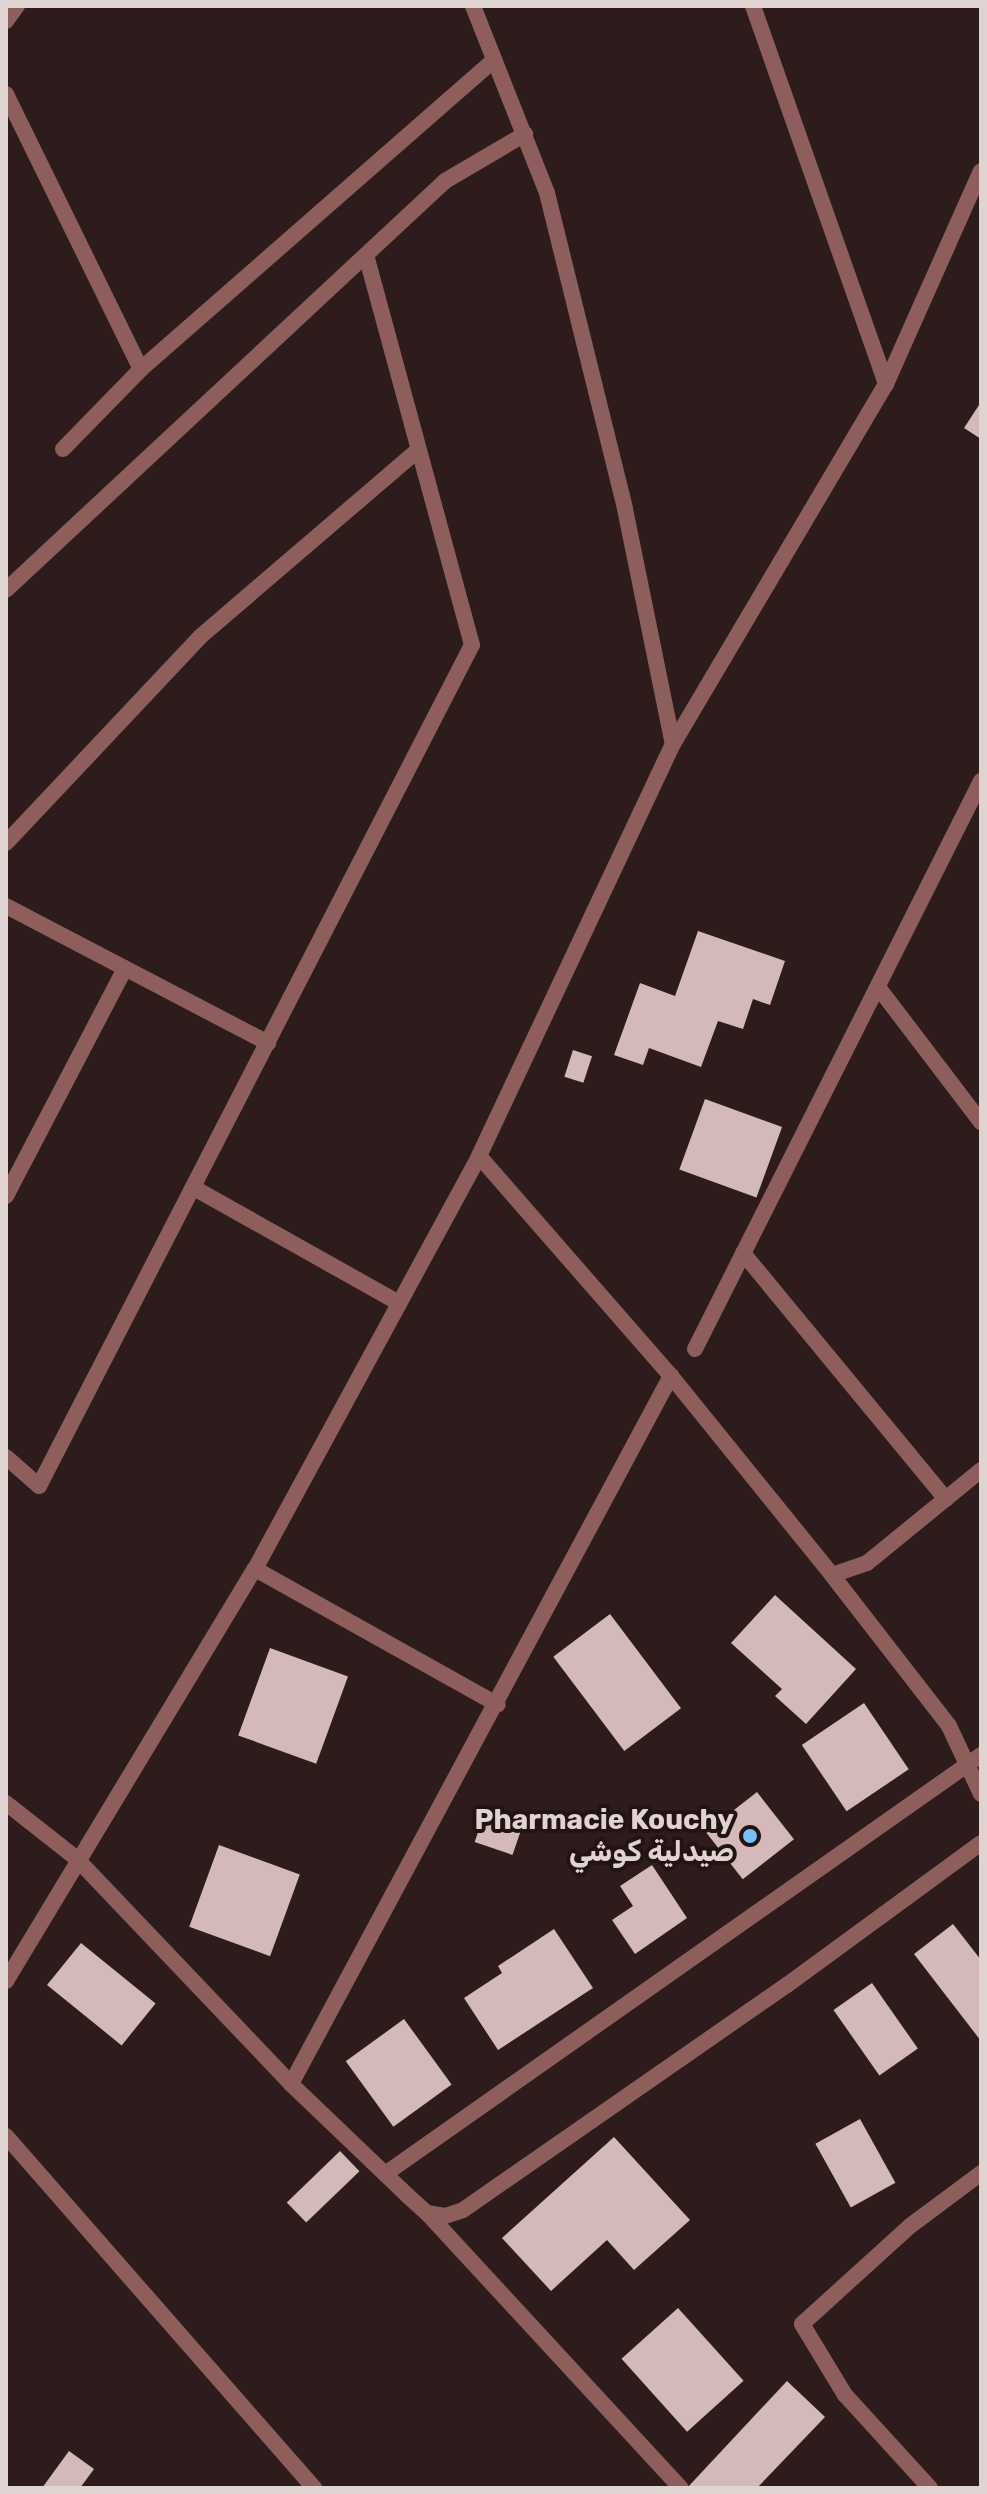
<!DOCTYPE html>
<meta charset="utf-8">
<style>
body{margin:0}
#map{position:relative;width:987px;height:2494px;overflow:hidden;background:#2d1c1b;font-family:Rubik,"Noto Naskh Arabic",sans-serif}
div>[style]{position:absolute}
.building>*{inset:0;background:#d3bab9;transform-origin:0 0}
.street>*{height:16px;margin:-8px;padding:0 8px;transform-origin:8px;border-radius:8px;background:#8d5e5c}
.dots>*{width:22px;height:22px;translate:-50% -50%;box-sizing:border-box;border:4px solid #231312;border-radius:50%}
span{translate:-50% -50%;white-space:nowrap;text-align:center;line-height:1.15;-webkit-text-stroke:8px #231312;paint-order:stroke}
.poi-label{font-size:28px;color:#e0d4d3;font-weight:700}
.right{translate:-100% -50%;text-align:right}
.frame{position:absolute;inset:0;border:8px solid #e0d4d3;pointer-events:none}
</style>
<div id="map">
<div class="building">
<div style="clip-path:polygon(981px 402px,981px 439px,964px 428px)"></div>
<div style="clip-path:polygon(698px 931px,785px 961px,770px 1005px,753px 999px,743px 1029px,718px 1021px,701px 1067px,649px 1048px,643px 1065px,614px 1055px,640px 983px,675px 996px)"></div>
<div style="left:573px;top:1050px;width:20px;height:28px;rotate:18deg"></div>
<div style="left:705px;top:1099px;width:82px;height:75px;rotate:20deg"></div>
<div style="clip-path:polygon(775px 1595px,856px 1669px,806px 1724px,775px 1696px,782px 1689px,731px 1643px)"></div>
<div style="left:610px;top:1614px;width:118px;height:71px;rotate:53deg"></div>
<div style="left:270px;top:1648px;width:83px;height:93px;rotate:20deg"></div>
<div style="left:864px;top:1703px;width:80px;height:75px;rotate:56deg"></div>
<div style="left:757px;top:1792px;width:60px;height:65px;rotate:52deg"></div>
<div style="left:487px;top:1806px;width:40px;height:38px;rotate:19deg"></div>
<div style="left:219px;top:1845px;width:86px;height:87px;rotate:20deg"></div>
<div style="clip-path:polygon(652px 1865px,687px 1918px,635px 1954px,612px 1920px,633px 1906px,620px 1886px)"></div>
<div style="clip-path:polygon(953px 1924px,981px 1960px,981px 2041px,914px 1954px)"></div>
<div style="clip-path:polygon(554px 1929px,593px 1988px,498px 2050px,464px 1998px,502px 1973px,498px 1966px)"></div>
<div style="left:81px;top:1943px;width:96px;height:54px;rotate:39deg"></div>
<div style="left:872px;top:1983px;width:80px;height:47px;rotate:55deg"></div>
<div style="left:404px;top:2019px;width:81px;height:72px;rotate:54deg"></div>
<div style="left:860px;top:2119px;width:73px;height:51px;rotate:61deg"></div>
<div style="clip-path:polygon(614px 2137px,690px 2220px,634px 2270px,607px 2240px,551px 2291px,502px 2238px)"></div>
<div style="left:340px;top:2151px;width:28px;height:74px;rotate:46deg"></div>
<div style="left:678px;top:2308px;width:98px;height:76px;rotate:48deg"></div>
<div style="clip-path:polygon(787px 2381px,825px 2417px,757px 2488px,687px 2488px)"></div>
<div style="clip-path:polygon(69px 2451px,94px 2469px,80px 2488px,42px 2488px)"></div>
</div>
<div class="street">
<div style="left:473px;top:6px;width:201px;rotate:68.4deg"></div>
<div style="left:547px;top:193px;width:325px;rotate:76.1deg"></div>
<div style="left:625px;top:509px;width:240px;rotate:78.5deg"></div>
<div style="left:753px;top:6px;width:401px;rotate:70.6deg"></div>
<div style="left:6px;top:21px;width:19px;rotate:-54deg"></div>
<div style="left:6px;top:94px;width:306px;rotate:63.9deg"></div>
<div style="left:63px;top:449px;width:112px;rotate:-45.7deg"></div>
<div style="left:141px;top:369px;width:468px;rotate:-41.2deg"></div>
<div style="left:6px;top:590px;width:600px;rotate:-42.97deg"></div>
<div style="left:445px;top:181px;width:93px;rotate:-30.4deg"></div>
<div style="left:6px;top:843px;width:284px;rotate:-46.7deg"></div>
<div style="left:201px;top:636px;width:283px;rotate:-40.6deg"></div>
<div style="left:6px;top:906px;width:296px;rotate:27.6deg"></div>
<div style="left:878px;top:987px;width:170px;rotate:52.7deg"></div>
<div style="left:479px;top:1156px;width:292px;rotate:48.9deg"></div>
<div style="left:671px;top:1376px;width:256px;rotate:51deg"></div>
<div style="left:832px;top:1575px;width:191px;rotate:52.2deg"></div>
<div style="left:949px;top:1726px;width:75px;rotate:64.8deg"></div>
<div style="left:194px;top:1188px;width:235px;rotate:29.3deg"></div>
<div style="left:6px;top:1196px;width:257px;rotate:-62.4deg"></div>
<div style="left:743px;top:1253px;width:319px;rotate:50.5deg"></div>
<div style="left:695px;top:1349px;width:636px;rotate:-63.27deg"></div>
<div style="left:6px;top:1457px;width:44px;rotate:41.3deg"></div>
<div style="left:39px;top:1486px;width:946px;rotate:-62.76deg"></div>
<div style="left:472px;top:645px;width:404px;rotate:-105.2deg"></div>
<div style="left:255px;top:1569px;width:278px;rotate:29.2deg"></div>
<div style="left:832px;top:1575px;width:37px;rotate:-19deg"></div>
<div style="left:867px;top:1563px;width:147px;rotate:-39.2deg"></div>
<div style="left:6px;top:1803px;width:89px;rotate:38.2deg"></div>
<div style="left:76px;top:1858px;width:312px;rotate:46.4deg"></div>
<div style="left:291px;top:2084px;width:162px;rotate:43.7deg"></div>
<div style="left:408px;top:2196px;width:25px;rotate:42deg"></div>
<div style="left:427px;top:2213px;width:18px;rotate:9deg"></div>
<div style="left:445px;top:2216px;width:19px;rotate:-18deg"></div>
<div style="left:463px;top:2210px;width:394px;rotate:-34.8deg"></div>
<div style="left:787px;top:1985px;width:240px;rotate:-36.2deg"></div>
<div style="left:6px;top:1981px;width:481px;rotate:-58.9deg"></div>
<div style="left:255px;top:1569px;width:470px;rotate:-61.5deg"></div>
<div style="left:479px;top:1156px;width:455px;rotate:-64.8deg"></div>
<div style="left:673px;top:744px;width:418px;rotate:-59.4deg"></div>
<div style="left:886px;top:384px;width:233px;rotate:-66deg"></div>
<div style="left:291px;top:2084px;width:804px;rotate:-61.78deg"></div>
<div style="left:6px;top:2136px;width:468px;rotate:48.8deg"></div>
<div style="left:385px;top:2174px;width:729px;rotate:-35.11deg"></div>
<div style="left:427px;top:2213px;width:374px;rotate:47.3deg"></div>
<div style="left:930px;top:2488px;width:126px;rotate:-132.4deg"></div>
<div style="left:845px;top:2395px;width:83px;rotate:-121.2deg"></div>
<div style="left:802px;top:2324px;width:146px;rotate:-42.2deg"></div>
<div style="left:910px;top:2226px;width:89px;rotate:-36.7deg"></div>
</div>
<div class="dots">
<div style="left:750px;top:1836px;background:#75c0f6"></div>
</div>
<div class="poi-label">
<span class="right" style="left:734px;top:1836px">Pharmacie Kouchy<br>صيدلية كوشي</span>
</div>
<div class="frame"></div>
</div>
